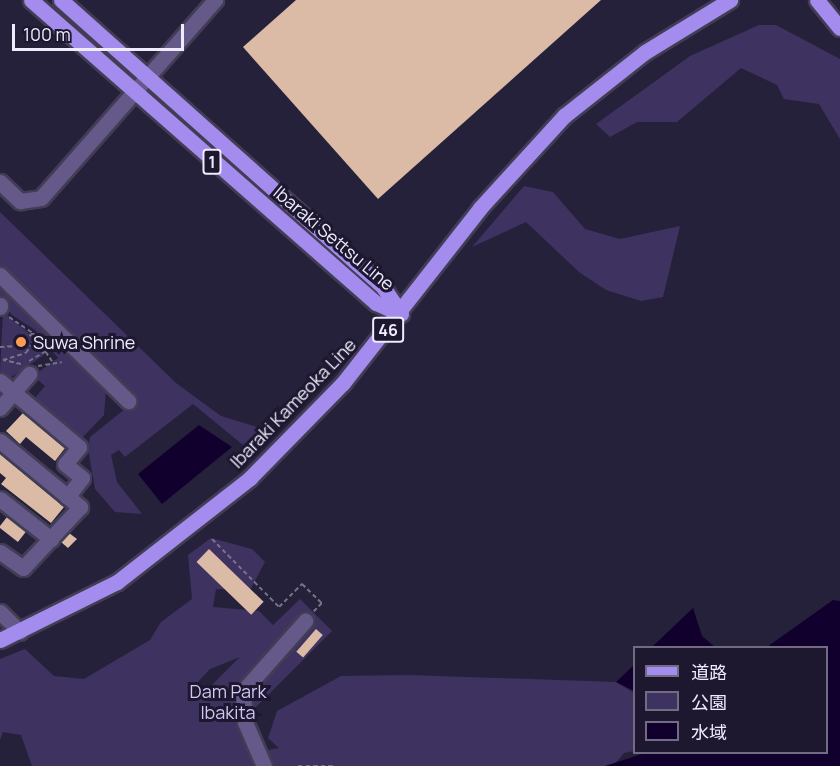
<!DOCTYPE html>
<meta charset="utf-8">
<style>
body{margin:0}
#map{position:relative;width:840px;height:766px;overflow:hidden;background:#26213a;font-family:Manrope,"Noto Sans JP",sans-serif}
div>[style]{position:absolute}
.green>*{inset:0;background:#3e3260}
.water>*{inset:0;background:#11002d}
.building>*{inset:0;background:#dbbba6;transform-origin:0 0}
.path>*{height:2px;margin-top:-1px;transform-origin:0;background:repeating-linear-gradient(90deg,#767288 0 4.5px,transparent 0 7.5px)}
.roads{filter:drop-shadow(2px 0 #423d55) drop-shadow(-2px 0 #423d55) drop-shadow(0 2px #423d55) drop-shadow(0 -2px #423d55)}
.minor>*{height:15px;margin:-7.5px;padding:0 7.5px;transform-origin:7.5px;border-radius:7.5px;background:#645989}
.major>*{height:15px;margin:-7.5px;padding:0 7.5px;transform-origin:7.5px;border-radius:7.5px;background:#a38cee}
.dots>*{width:16px;height:16px;translate:-50% -50%;box-sizing:border-box;border:3px solid #1d172f;border-radius:50%}
span{translate:-50% -50%;white-space:nowrap;text-align:center;line-height:1.15;-webkit-text-stroke:6px #1d172f;paint-order:stroke}
.shield-label span{padding:2px 4px;background:#1d172f;border:2px solid;border-radius:4px;-webkit-text-stroke-width:0}
.shield-label{font-size:16px;color:#eeecfd;font-weight:700}
.street-label{font-size:18px;color:#eeecfd}
.poi-label{font-size:18px;color:#eeecfd}
.left{translate:0 -50%;text-align:left}
.park-label{font-size:18px;color:#d0c9f1}
.legend{position:absolute;left:633px;top:646px;width:195px;height:108px;box-sizing:border-box;background:#1d172f;border:2px solid #716c81;margin:0;padding:8px 10px;list-style:none;font-size:18px;color:#eeecfd}
.legend li{display:flex;align-items:center;gap:12px;height:30px}
.legend b{width:30px;border:2px solid #716c81}
.scale{position:absolute;left:12px;top:24px;width:172px;height:27px;box-sizing:border-box;border:3px solid #eeecfd;border-top:0;padding-left:8px;font-size:18px;line-height:21px;white-space:nowrap;color:#eeecfd;-webkit-text-stroke:4px #1d172f;paint-order:stroke}
</style>
<div id="map">
<div class="green">
<div style="clip-path:polygon(759px 25px,776px 25px,840px 59px,840px 139px,819px 104px,784px 99px,777px 85px,741px 68px,677px 122px,637px 122px,610px 137px,596px 124px,690px 56px)"></div>
<div style="clip-path:polygon(524px 186px,553px 192px,585px 229px,620px 239px,680px 226px,663px 297px,641px 301px,606px 290px,579px 272px,526px 222px,472px 247px)"></div>
<div style="clip-path:polygon(0 212px,176px 383px,221px 416px,263px 429px,243px 445px,193px 404px,125px 457px,119px 450px,111px 455px,117px 482px,142px 514px,115px 512px,95px 489px,88px 449px,90px 437px,135px 401px,0 266px)"></div>
<div style="clip-path:polygon(0 279px,106px 390px,104px 415px,81px 439px,33px 400px,45px 386px,33px 376px,58px 358px,35px 330px,12px 315px,0 298px)"></div>
<div style="clip-path:polygon(3px 312px,30px 334px,44px 355px,10px 378px,0 373px)"></div>
<div style="clip-path:polygon(evenodd,211px 538px,252px 549px,265px 562px,250px 590px,216px 589px,213px 607px,259px 611px,273px 625px,300px 599px,332px 631px,252px 711px,268px 750px,279px 748px,268px 738px,277px 711px,341px 676px,409px 675px,616px 682px,634px 693px,634px 751px,624px 753px,613px 766px,32px 766px,21px 735px,3px 732px,0 740px,0 659px,25px 649px,54px 676px,84px 679px,150px 640px,161px 622px,192px 599px,188px 555px,211px 538px,240px 657px,199px 698px,198px 698px,194px 686px,210px 669px,240px 657px)"></div>
</div>
<div class="water">
<div style="clip-path:polygon(199px 425px,232px 447px,162px 504px,138px 474px)"></div>
<div style="clip-path:polygon(833px 600px,840px 601px,840px 766px,605px 766px,645px 753px,826px 752px,826px 648px,767px 647px)"></div>
<div style="clip-path:polygon(693px 608px,702px 636px,715px 647px,652px 647px)"></div>
<div style="clip-path:polygon(634px 665px,634px 691px,616px 682px)"></div>
</div>
<div class="building">
<div style="clip-path:polygon(296px 0,601px 0,378px 199px,243px 47px)"></div>
<div style="clip-path:polygon(23px 413px,65px 448px,55px 461px,26px 437px,20px 444px,6px 431px)"></div>
<div style="clip-path:polygon(0 454px,64px 507px,51px 523px,1px 484px,6px 478px,0 473px)"></div>
<div style="left:7px;top:517px;width:24px;height:13px;rotate:38deg"></div>
<div style="clip-path:polygon(69px 533px,77px 539px,68px 548px,61px 542px)"></div>
<div style="left:209px;top:549px;width:76px;height:18px;rotate:44deg"></div>
<div style="left:316px;top:629px;width:9px;height:30px;rotate:41deg"></div>
</div>
<div class="path">
<div style="left:9px;top:317px;width:29px;rotate:34deg"></div>
<div style="left:33px;top:333px;width:34px;rotate:56deg"></div>
<div style="left:0;top:347px;width:18px;rotate:-3deg"></div>
<div style="left:18px;top:346px;width:20px;rotate:-41deg"></div>
<div style="left:29px;top:361px;width:20px;rotate:-30deg"></div>
<div style="left:21px;top:364px;width:18px;rotate:-167deg"></div>
<div style="left:3px;top:360px;width:24px;rotate:-17deg"></div>
<div style="left:26px;top:353px;width:19px;rotate:-58deg"></div>
<div style="left:38px;top:366px;width:24px;rotate:-9deg"></div>
<div style="left:212px;top:539px;width:95px;rotate:45.4deg"></div>
<div style="left:279px;top:607px;width:33px;rotate:-45deg"></div>
<div style="left:302px;top:584px;width:28px;rotate:44deg"></div>
<div style="left:322px;top:603px;width:13px;rotate:135deg"></div>
<div style="left:298px;top:766px;width:38px"></div>
</div>
<div class="roads">
<div class="minor">
<div style="left:0;top:182px;width:28px;rotate:44deg"></div>
<div style="left:20px;top:201px;width:21px;rotate:-8deg"></div>
<div style="left:41px;top:198px;width:264px;rotate:-48.7deg"></div>
<div style="left:0;top:275px;width:180px;rotate:44.5deg"></div>
<div style="left:0;top:305px;width:2px;rotate:90deg"></div>
<div style="left:0;top:381px;width:103px;rotate:39.9deg"></div>
<div style="left:79px;top:447px;width:22px;rotate:129deg"></div>
<div style="left:65px;top:464px;width:22px;rotate:39deg"></div>
<div style="left:82px;top:478px;width:24px;rotate:128deg"></div>
<div style="left:0;top:408px;width:45px;rotate:-49.5deg"></div>
<div style="left:0;top:441px;width:104px;rotate:39.5deg"></div>
<div style="left:80px;top:507px;width:83px;rotate:133.1deg"></div>
<div style="left:23px;top:568px;width:28px;rotate:-145deg"></div>
<div style="left:0;top:499px;width:65px;rotate:38.1deg"></div>
<div style="left:0;top:612px;width:28px;rotate:45deg"></div>
<div style="left:264px;top:766px;width:48px;rotate:-113.4deg"></div>
<div style="left:245px;top:722px;width:31px;rotate:-94deg"></div>
<div style="left:243px;top:691px;width:94px;rotate:-48.5deg"></div>
</div>
<div class="major">
<div style="left:31px;top:0;width:459px;rotate:41.3deg"></div>
<div style="left:376px;top:303px;width:27px;rotate:24deg"></div>
<div style="left:61px;top:0;width:431px;rotate:41.7deg"></div>
<div style="left:383px;top:287px;width:32px;rotate:56deg"></div>
<div style="left:817px;top:0;width:36px;rotate:51deg"></div>
<div style="left:0;top:640px;width:131px;rotate:-26.4deg"></div>
<div style="left:117px;top:582px;width:169px;rotate:-38deg"></div>
<div style="left:250px;top:478px;width:133px;rotate:-45.6deg"></div>
<div style="left:343px;top:383px;width:222px;rotate:-51.9deg"></div>
<div style="left:480px;top:208px;width:125px;rotate:-47.6deg"></div>
<div style="left:564px;top:116px;width:103px;rotate:-38.3deg"></div>
<div style="left:645px;top:52px;width:100px;rotate:-31.5deg"></div>
</div>
</div>
<div class="dots">
<div style="left:21px;top:342px;background:#fd9d55"></div>
</div>
<div class="shield-label">
<span style="left:212px;top:162px">1</span>
<span style="left:388px;top:330px">46</span>
</div>
<div class="street-label">
<span style="left:334px;top:238px;rotate:40deg">Ibaraki Settsu Line</span>
<span style="left:293px;top:403px;rotate:-46deg">Ibaraki Kameoka Line</span>
</div>
<div class="poi-label">
<span class="left" style="left:33px;top:342px">Suwa Shrine</span>
</div>
<div class="park-label">
<span style="left:228px;top:702px">Dam Park<br>Ibakita</span>
</div>
<ul class="legend">
<li><b style="height:8px;background:#a38cee"></b>道路</li>
<li><b style="height:16px;background:#3e3260"></b>公園</li>
<li><b style="height:16px;background:#11002d"></b>水域</li>
</ul>
<div class="scale">100 m</div>
</div>
